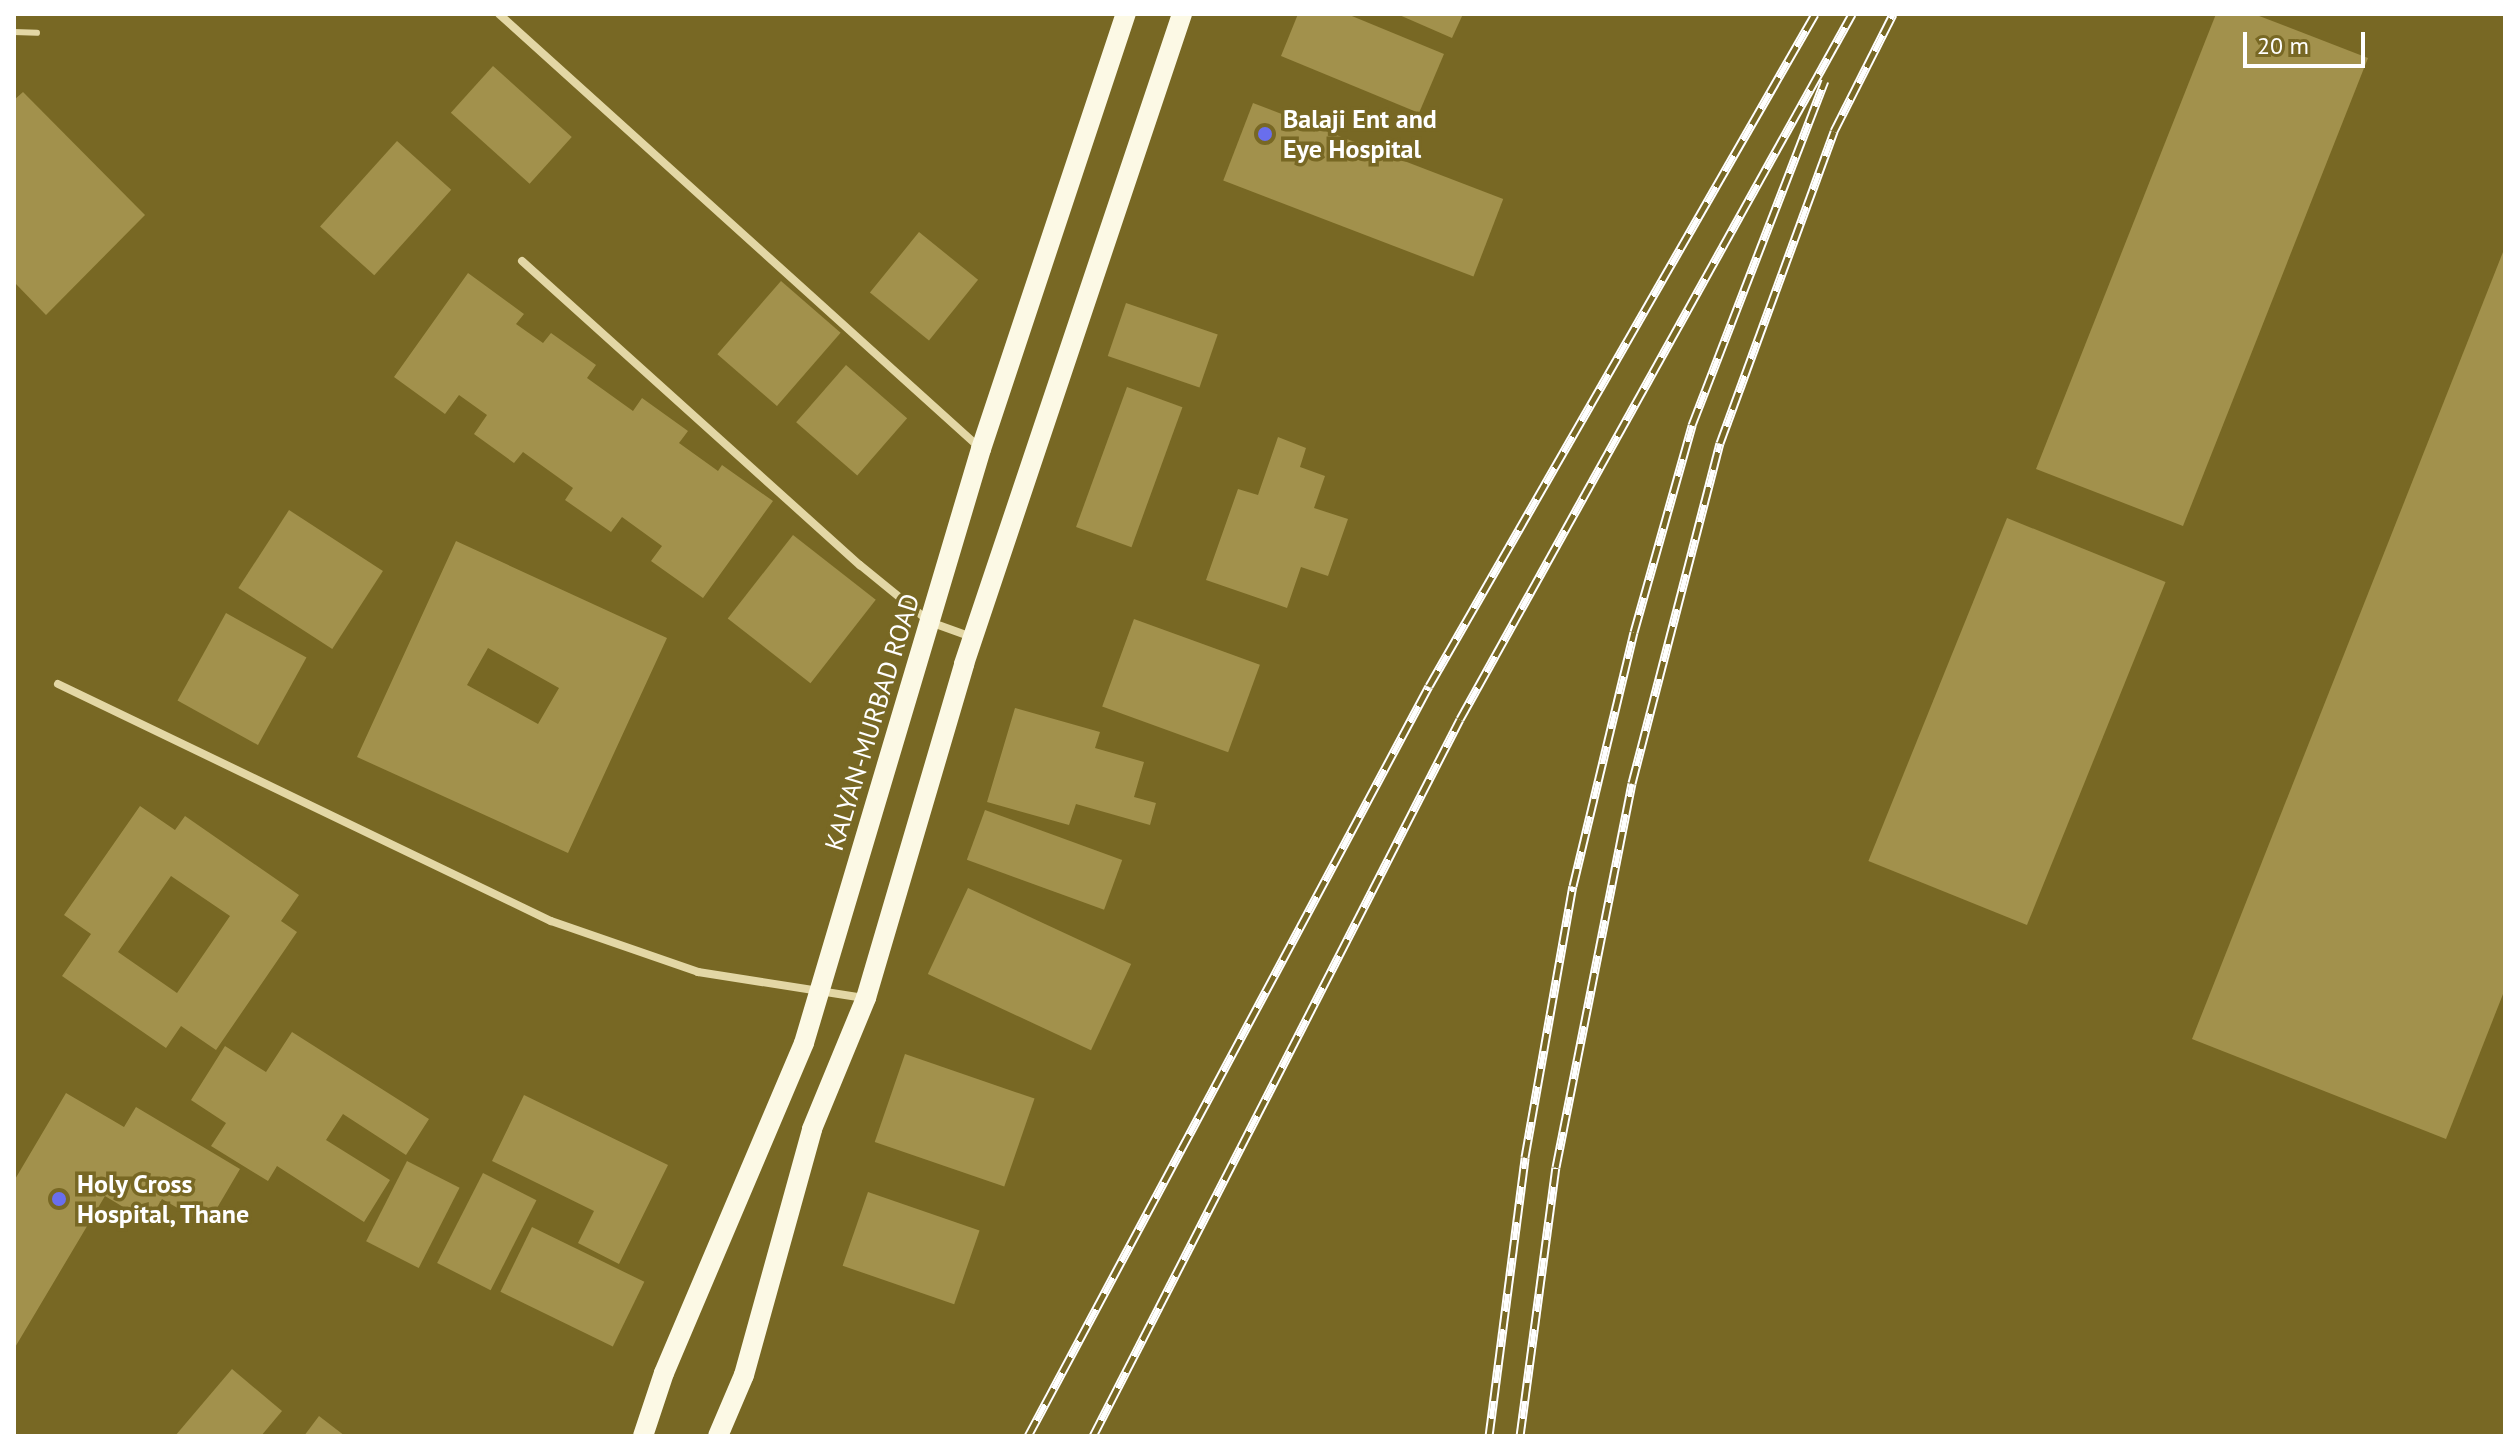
<!DOCTYPE html>
<style>
body{margin:0}
#map{position:relative;width:2519px;height:1450px;overflow:hidden;background:#786824;font-family:"PT Sans",sans-serif}
div>[style]{position:absolute}
.building>*{inset:0;background:#a2914c;transform-origin:0 0}
.service>*{height:6px;margin:-3px;padding:0 3px;transform-origin:3px;border-radius:3px;background:#e3d7a5}
.minor>*{height:8px;margin:-4px;padding:0 4px;transform-origin:4px;border-radius:4px;background:#e3d7a5}
.primary>*{height:20px;margin:-10px;padding:0 10px;transform-origin:10px;border-radius:10px;background:#fcf9e5}
.rail>*{height:9px;margin-top:-4.5px;transform-origin:0;background:repeating-linear-gradient(90deg,#786824 0 18px,#fff 0 36px);box-sizing:border-box;border-block:2px solid #fff}
.dots>*{width:22px;height:22px;translate:-50% -50%;box-sizing:border-box;border:4px solid #786824;border-radius:50%}
span{translate:-50% -50%;white-space:nowrap;text-align:center;line-height:1.15;-webkit-text-stroke:7px #786824;paint-order:stroke}
.poi-label{font-size:26px;color:#fff;font-weight:700}
.left{translate:0 -50%;text-align:left}
.street-label{font-size:26px;color:#fff}
.frame{position:absolute;inset:0;border:16px solid #fff;pointer-events:none}
.scale{position:absolute;left:2243px;top:32px;width:122px;height:36px;box-sizing:border-box;border:4px solid #fff;border-top:0;padding-left:10px;font-size:24px;line-height:28px;white-space:nowrap;color:#fff;-webkit-text-stroke:6px #786824;paint-order:stroke}
</style>
<div id="map">
<div class="building">
<div style="clip-path:polygon(1298px 14px,1347px 14px,1444px 54px,1419px 113px,1281px 56px)"></div>
<div style="clip-path:polygon(1397px 14px,1463px 14px,1452px 38px)"></div>
<div style="clip-path:polygon(2216px 14px,2254px 14px,2368px 58px,2183px 526px,2036px 469px)"></div>
<div style="left:493px;top:66px;width:106px;height:63px;rotate:42deg"></div>
<div style="clip-path:polygon(23px 92px,145px 215px,46px 315px,14px 282px,14px 100px)"></div>
<div style="left:1253px;top:103px;width:268px;height:83px;rotate:21deg"></div>
<div style="left:397px;top:141px;width:73px;height:115px;rotate:42deg"></div>
<div style="left:919px;top:232px;width:76px;height:78px;rotate:39deg"></div>
<div style="clip-path:polygon(2505px 247px,2505px 989px,2446px 1139px,2192px 1039px)"></div>
<div style="clip-path:polygon(468px 273px,524px 314px,516px 324px,543px 343px,551px 333px,596px 365px,587px 378px,633px 411px,642px 398px,688px 431px,679px 443px,718px 471px,722px 465px,773px 501px,703px 598px,651px 561px,662px 546px,622px 517px,611px 532px,565px 500px,573px 488px,523px 452px,514px 463px,474px 434px,487px 415px,459px 395px,445px 414px,394px 377px)"></div>
<div style="left:781px;top:281px;width:79px;height:97px;rotate:41deg"></div>
<div style="left:1126px;top:303px;width:97px;height:56px;rotate:19deg"></div>
<div style="left:846px;top:365px;width:81px;height:76px;rotate:41deg"></div>
<div style="left:1127px;top:387px;width:59px;height:149px;rotate:20deg"></div>
<div style="clip-path:polygon(1278px 437px,1306px 448px,1300px 467px,1325px 476px,1314px 508px,1348px 519px,1328px 576px,1301px 567px,1287px 608px,1206px 580px,1238px 489px,1258px 495px)"></div>
<div style="left:289px;top:510px;width:112px;height:93px;rotate:33deg"></div>
<div style="left:2007px;top:518px;width:171px;height:370px;rotate:22deg"></div>
<div style="left:793px;top:535px;width:105px;height:106px;rotate:38deg"></div>
<div style="clip-path:polygon(evenodd,456px 541px,667px 638px,568px 853px,357px 757px,456px 541px,488px 648px,559px 688px,538px 724px,467px 685px,488px 648px)"></div>
<div style="left:226px;top:613px;width:92px;height:100px;rotate:29deg"></div>
<div style="left:1134px;top:619px;width:134px;height:93px;rotate:20deg"></div>
<div style="clip-path:polygon(1015px 708px,1100px 732px,1095px 748px,1144px 762px,1134px 797px,1156px 803px,1150px 825px,1076px 804px,1069px 825px,987px 802px)"></div>
<div style="clip-path:polygon(evenodd,140px 806px,175px 830px,185px 816px,299px 895px,281px 921px,297px 932px,216px 1050px,181px 1026px,166px 1048px,62px 976px,91px 934px,64px 915px,140px 806px,171px 876px,230px 916px,177px 993px,118px 952px,171px 876px)"></div>
<div style="left:985px;top:810px;width:146px;height:53px;rotate:20deg"></div>
<div style="left:968px;top:888px;width:180px;height:95px;rotate:25deg"></div>
<div style="clip-path:polygon(292px 1032px,429px 1119px,406px 1155px,343px 1114px,326px 1140px,390px 1180px,364px 1222px,277px 1166px,268px 1181px,211px 1146px,226px 1123px,191px 1100px,225px 1046px,266px 1072px)"></div>
<div style="left:905px;top:1054px;width:137px;height:93px;rotate:19deg"></div>
<div style="clip-path:polygon(66px 1093px,124px 1127px,136px 1107px,240px 1169px,207px 1225px,162px 1199px,148px 1222px,105px 1196px,14px 1349px,14px 1181px)"></div>
<div style="clip-path:polygon(524px 1095px,668px 1165px,619px 1264px,578px 1243px,594px 1211px,492px 1161px)"></div>
<div style="left:407px;top:1161px;width:59px;height:90px;rotate:27deg"></div>
<div style="left:483px;top:1173px;width:60px;height:101px;rotate:27deg"></div>
<div style="left:868px;top:1192px;width:118px;height:78px;rotate:19deg"></div>
<div style="left:532px;top:1227px;width:125px;height:72px;rotate:26deg"></div>
<div style="clip-path:polygon(232px 1369px,282px 1411px,261px 1436px,175px 1436px)"></div>
<div style="clip-path:polygon(319px 1416px,345px 1436px,304px 1436px)"></div>
</div>
<div class="service">
<div style="left:14px;top:32px;width:23px;rotate:2deg"></div>
</div>
<div class="minor">
<div style="left:499px;top:14px;width:648px;rotate:42.06deg"></div>
<div style="left:522px;top:261px;width:455px;rotate:42deg"></div>
<div style="left:860px;top:565px;width:90px;rotate:39.2deg"></div>
<div style="left:930px;top:622px;width:45px;rotate:19.7deg"></div>
<div style="left:58px;top:684px;width:547px;rotate:25.68deg"></div>
<div style="left:551px;top:921px;width:156px;rotate:19.1deg"></div>
<div style="left:698px;top:972px;width:168px;rotate:8.9deg"></div>
</div>
<div class="primary">
<div style="left:643px;top:1436px;width:66px;rotate:-71.6deg"></div>
<div style="left:664px;top:1373px;width:358px;rotate:-67deg"></div>
<div style="left:804px;top:1043px;width:620px;rotate:-73.41deg"></div>
<div style="left:981px;top:449px;width:459px;rotate:-71.6deg"></div>
<div style="left:718px;top:1436px;width:66px;rotate:-66.9deg"></div>
<div style="left:744px;top:1375px;width:255px;rotate:-74.5deg"></div>
<div style="left:812px;top:1129px;width:142px;rotate:-67.6deg"></div>
<div style="left:866px;top:998px;width:348px;rotate:-73.6deg"></div>
<div style="left:964px;top:664px;width:686px;rotate:-71.46deg"></div>
</div>
<div class="rail">
<div style="left:1028px;top:1436px;width:850px;rotate:-61.87deg"></div>
<div style="left:1429px;top:686px;width:775px;rotate:-60.13deg"></div>
<div style="left:1093px;top:1436px;width:805px;rotate:-62.89deg"></div>
<div style="left:1460px;top:719px;width:807px;rotate:-60.92deg"></div>
<div style="left:1489px;top:1436px;width:281px;rotate:-82.6deg"></div>
<div style="left:1525px;top:1157px;width:275px;rotate:-80deg"></div>
<div style="left:1573px;top:886px;width:261px;rotate:-76.5deg"></div>
<div style="left:1634px;top:632px;width:215px;rotate:-74.3deg"></div>
<div style="left:1692px;top:425px;width:369px;rotate:-68.9deg"></div>
<div style="left:1520px;top:1436px;width:271px;rotate:-82.4deg"></div>
<div style="left:1556px;top:1167px;width:391px;rotate:-78.8deg"></div>
<div style="left:1632px;top:783px;width:351px;rotate:-75.5deg"></div>
<div style="left:1720px;top:443px;width:332px;rotate:-69.9deg"></div>
<div style="left:1834px;top:131px;width:131px;rotate:-63.2deg"></div>
</div>
<div class="dots">
<div style="left:1265px;top:134px;background:#696eed"></div>
<div style="left:59px;top:1199px;background:#696eed"></div>
</div>
<div class="poi-label">
<span class="left" style="left:1283px;top:134px">Balaji Ent and<br>Eye Hospital</span>
<span class="left" style="left:77px;top:1199px">Holy Cross<br>Hospital, Thane</span>
</div>
<div class="street-label">
<span style="left:872px;top:722px;rotate:-73deg">KALYAN-MURBAD ROAD</span>
</div>
<div class="frame"></div>
<div class="scale">20 m</div>
</div>
